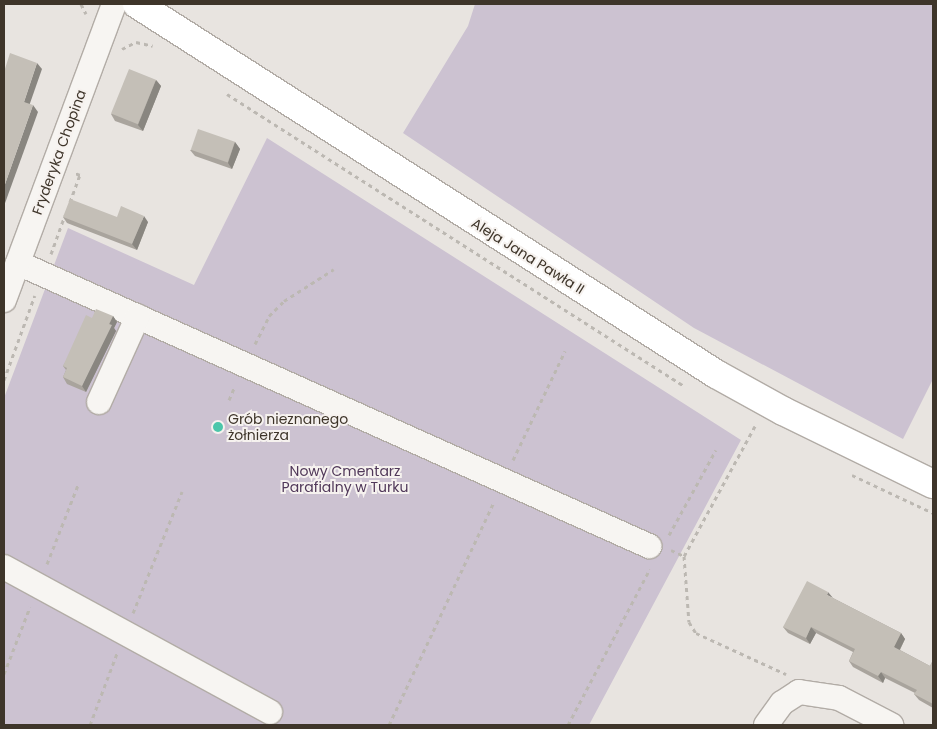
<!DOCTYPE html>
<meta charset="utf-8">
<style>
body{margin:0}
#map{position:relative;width:937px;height:729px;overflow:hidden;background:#e8e4e0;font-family:Poppins,sans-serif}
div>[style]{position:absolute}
.green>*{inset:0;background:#ccc2d1}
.path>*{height:3px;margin-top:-1.5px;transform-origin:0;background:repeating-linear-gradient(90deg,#bcb8b2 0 4px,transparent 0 8px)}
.roads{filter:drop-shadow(1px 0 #b2aca6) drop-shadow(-1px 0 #b2aca6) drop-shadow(0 1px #b2aca6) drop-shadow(0 -1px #b2aca6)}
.minor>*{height:24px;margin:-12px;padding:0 12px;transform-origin:12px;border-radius:12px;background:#f7f5f2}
.major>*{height:28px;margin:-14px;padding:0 14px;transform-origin:14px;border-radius:14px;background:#fff}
.wall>*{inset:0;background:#a9a49d}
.shaded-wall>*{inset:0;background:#898680}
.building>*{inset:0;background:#c4bfb7;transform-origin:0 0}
.dots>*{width:14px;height:14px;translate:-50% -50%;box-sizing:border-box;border:2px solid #f6f2ef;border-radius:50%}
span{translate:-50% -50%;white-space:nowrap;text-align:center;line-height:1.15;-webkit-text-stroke:4px #f6f2ef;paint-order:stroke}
.street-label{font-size:14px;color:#3e352a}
.poi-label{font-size:14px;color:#3e352a}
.left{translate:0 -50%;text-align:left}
.park-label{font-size:14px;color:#503859}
.frame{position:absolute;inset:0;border:5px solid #3e352a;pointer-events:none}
</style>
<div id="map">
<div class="green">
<div style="clip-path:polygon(475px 4px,933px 4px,933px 379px,903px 439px,694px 328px,403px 133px,468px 26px)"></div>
<div style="clip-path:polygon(267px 138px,741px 440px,589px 725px,4px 725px,4px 398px,68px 228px,194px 285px)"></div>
</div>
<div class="path">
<div style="left:81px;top:4px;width:11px;rotate:63deg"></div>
<div style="left:122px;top:49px;width:16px;rotate:-27deg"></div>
<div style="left:136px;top:42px;width:17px;rotate:13deg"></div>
<div style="left:227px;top:94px;width:542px;rotate:32.58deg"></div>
<div style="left:70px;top:202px;width:29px;rotate:-70deg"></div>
<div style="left:80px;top:175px;width:5px;rotate:-158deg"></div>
<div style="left:51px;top:254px;width:41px;rotate:-70.3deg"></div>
<div style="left:255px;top:344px;width:31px;rotate:-63deg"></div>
<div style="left:269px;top:316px;width:21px;rotate:-45deg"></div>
<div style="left:284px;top:301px;width:59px;rotate:-32.6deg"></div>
<div style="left:4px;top:380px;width:90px;rotate:-70deg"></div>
<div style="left:229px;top:400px;width:15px;rotate:-67deg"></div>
<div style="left:755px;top:426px;width:148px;rotate:118.6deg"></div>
<div style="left:684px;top:556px;width:66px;rotate:85.7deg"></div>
<div style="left:689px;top:622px;width:13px;rotate:58deg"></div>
<div style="left:696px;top:633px;width:99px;rotate:24.5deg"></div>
<div style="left:513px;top:460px;width:121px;rotate:-64.5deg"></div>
<div style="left:852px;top:475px;width:89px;rotate:25.1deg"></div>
<div style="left:669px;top:535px;width:97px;rotate:-61.1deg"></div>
<div style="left:671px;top:550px;width:14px;rotate:25deg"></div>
<div style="left:47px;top:564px;width:85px;rotate:-68.6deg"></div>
<div style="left:133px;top:613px;width:131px;rotate:-68deg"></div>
<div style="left:4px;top:674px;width:72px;rotate:-68.8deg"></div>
<div style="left:90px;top:725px;width:77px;rotate:-69.4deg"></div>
<div style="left:389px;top:725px;width:246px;rotate:-64.8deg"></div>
<div style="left:568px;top:725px;width:176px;rotate:-62.3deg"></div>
</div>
<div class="roads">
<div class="minor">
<div style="left:18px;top:263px;width:692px;rotate:24.16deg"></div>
<div style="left:4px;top:300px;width:316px;rotate:-69.6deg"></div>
<div style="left:99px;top:402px;width:94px;rotate:-65.6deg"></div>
<div style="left:4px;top:567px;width:303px;rotate:28.6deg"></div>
<div style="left:766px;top:725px;width:27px;rotate:-54deg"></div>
<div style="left:782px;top:703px;width:20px;rotate:-33deg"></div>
<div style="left:799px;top:692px;width:40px;rotate:8.5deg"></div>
<div style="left:839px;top:698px;width:59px;rotate:27.4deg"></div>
</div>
<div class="major">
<div style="left:137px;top:4px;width:687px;rotate:32.58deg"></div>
<div style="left:716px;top:374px;width:77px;rotate:28.9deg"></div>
<div style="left:783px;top:411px;width:167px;rotate:26deg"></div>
</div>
</div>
<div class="wall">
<div style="clip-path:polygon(156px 80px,161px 86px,143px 131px,115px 121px,111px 114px)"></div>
<div style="clip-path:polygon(235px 142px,240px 149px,232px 169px,195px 156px,190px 150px)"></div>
<div style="clip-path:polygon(63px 217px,117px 217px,148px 222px,137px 250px,67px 223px)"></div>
<div style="clip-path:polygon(113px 316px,117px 322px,114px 328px,116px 331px,86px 392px,67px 384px,63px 377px,66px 370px,63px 366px,92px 318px)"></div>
<div style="clip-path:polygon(833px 598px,901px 633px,905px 639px,900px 650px,930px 666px,933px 660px,933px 708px,919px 700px,914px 694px,915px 693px,885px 678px,883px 683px,853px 667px,849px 661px,853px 652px,816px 633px,810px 644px,788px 633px,783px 627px)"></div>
</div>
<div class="shaded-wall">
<div style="clip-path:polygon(37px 63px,42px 69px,28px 109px,24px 102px)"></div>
<div style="clip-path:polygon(156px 80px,161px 86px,143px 131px,138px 125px)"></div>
<div style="clip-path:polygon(33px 105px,38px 112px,4px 206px,4px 187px)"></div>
<div style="clip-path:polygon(235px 142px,240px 149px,232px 169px,228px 163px)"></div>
<div style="clip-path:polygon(144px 216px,148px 222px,137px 250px,132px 244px)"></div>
<div style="clip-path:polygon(113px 316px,117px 322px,114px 328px,116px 331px,86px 392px,82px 386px)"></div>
<div style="clip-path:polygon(828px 592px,833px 598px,827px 595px)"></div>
<div style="clip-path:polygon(811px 627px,816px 633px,810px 644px,806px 638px)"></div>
<div style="clip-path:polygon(901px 633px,905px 639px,898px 653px,894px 647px)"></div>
<div style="clip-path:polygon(881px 672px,885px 678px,883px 683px,878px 676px)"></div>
</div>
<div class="building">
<div style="clip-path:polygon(10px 53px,37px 63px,24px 102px,33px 105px,4px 187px,4px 72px)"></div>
<div style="left:129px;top:69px;width:29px;height:48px;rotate:22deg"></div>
<div style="left:198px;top:129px;width:39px;height:22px;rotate:19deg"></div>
<div style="clip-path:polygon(70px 199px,117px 217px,121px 206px,144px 216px,132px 244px,63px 217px)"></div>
<div style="clip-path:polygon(96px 309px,113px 316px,109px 324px,112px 325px,82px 386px,63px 377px,67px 368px,63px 366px,86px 315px,92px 318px)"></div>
<div style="clip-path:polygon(807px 581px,828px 592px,827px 595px,901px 633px,894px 647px,930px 666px,933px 660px,933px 704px,914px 694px,917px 690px,881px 672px,878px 676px,849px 661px,855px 649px,811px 627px,806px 638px,783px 627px)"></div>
</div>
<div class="dots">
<div style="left:218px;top:427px;background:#4cc6aa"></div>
</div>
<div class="street-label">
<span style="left:59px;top:152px;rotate:-70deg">Fryderyka Chopina</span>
<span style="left:528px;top:256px;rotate:32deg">Aleja Jana Pawła II</span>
</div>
<div class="poi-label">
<span class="left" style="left:228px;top:427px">Grób nieznanego<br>żołnierza</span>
</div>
<div class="park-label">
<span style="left:345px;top:479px">Nowy Cmentarz<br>Parafialny w Turku</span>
</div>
<div class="frame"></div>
</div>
